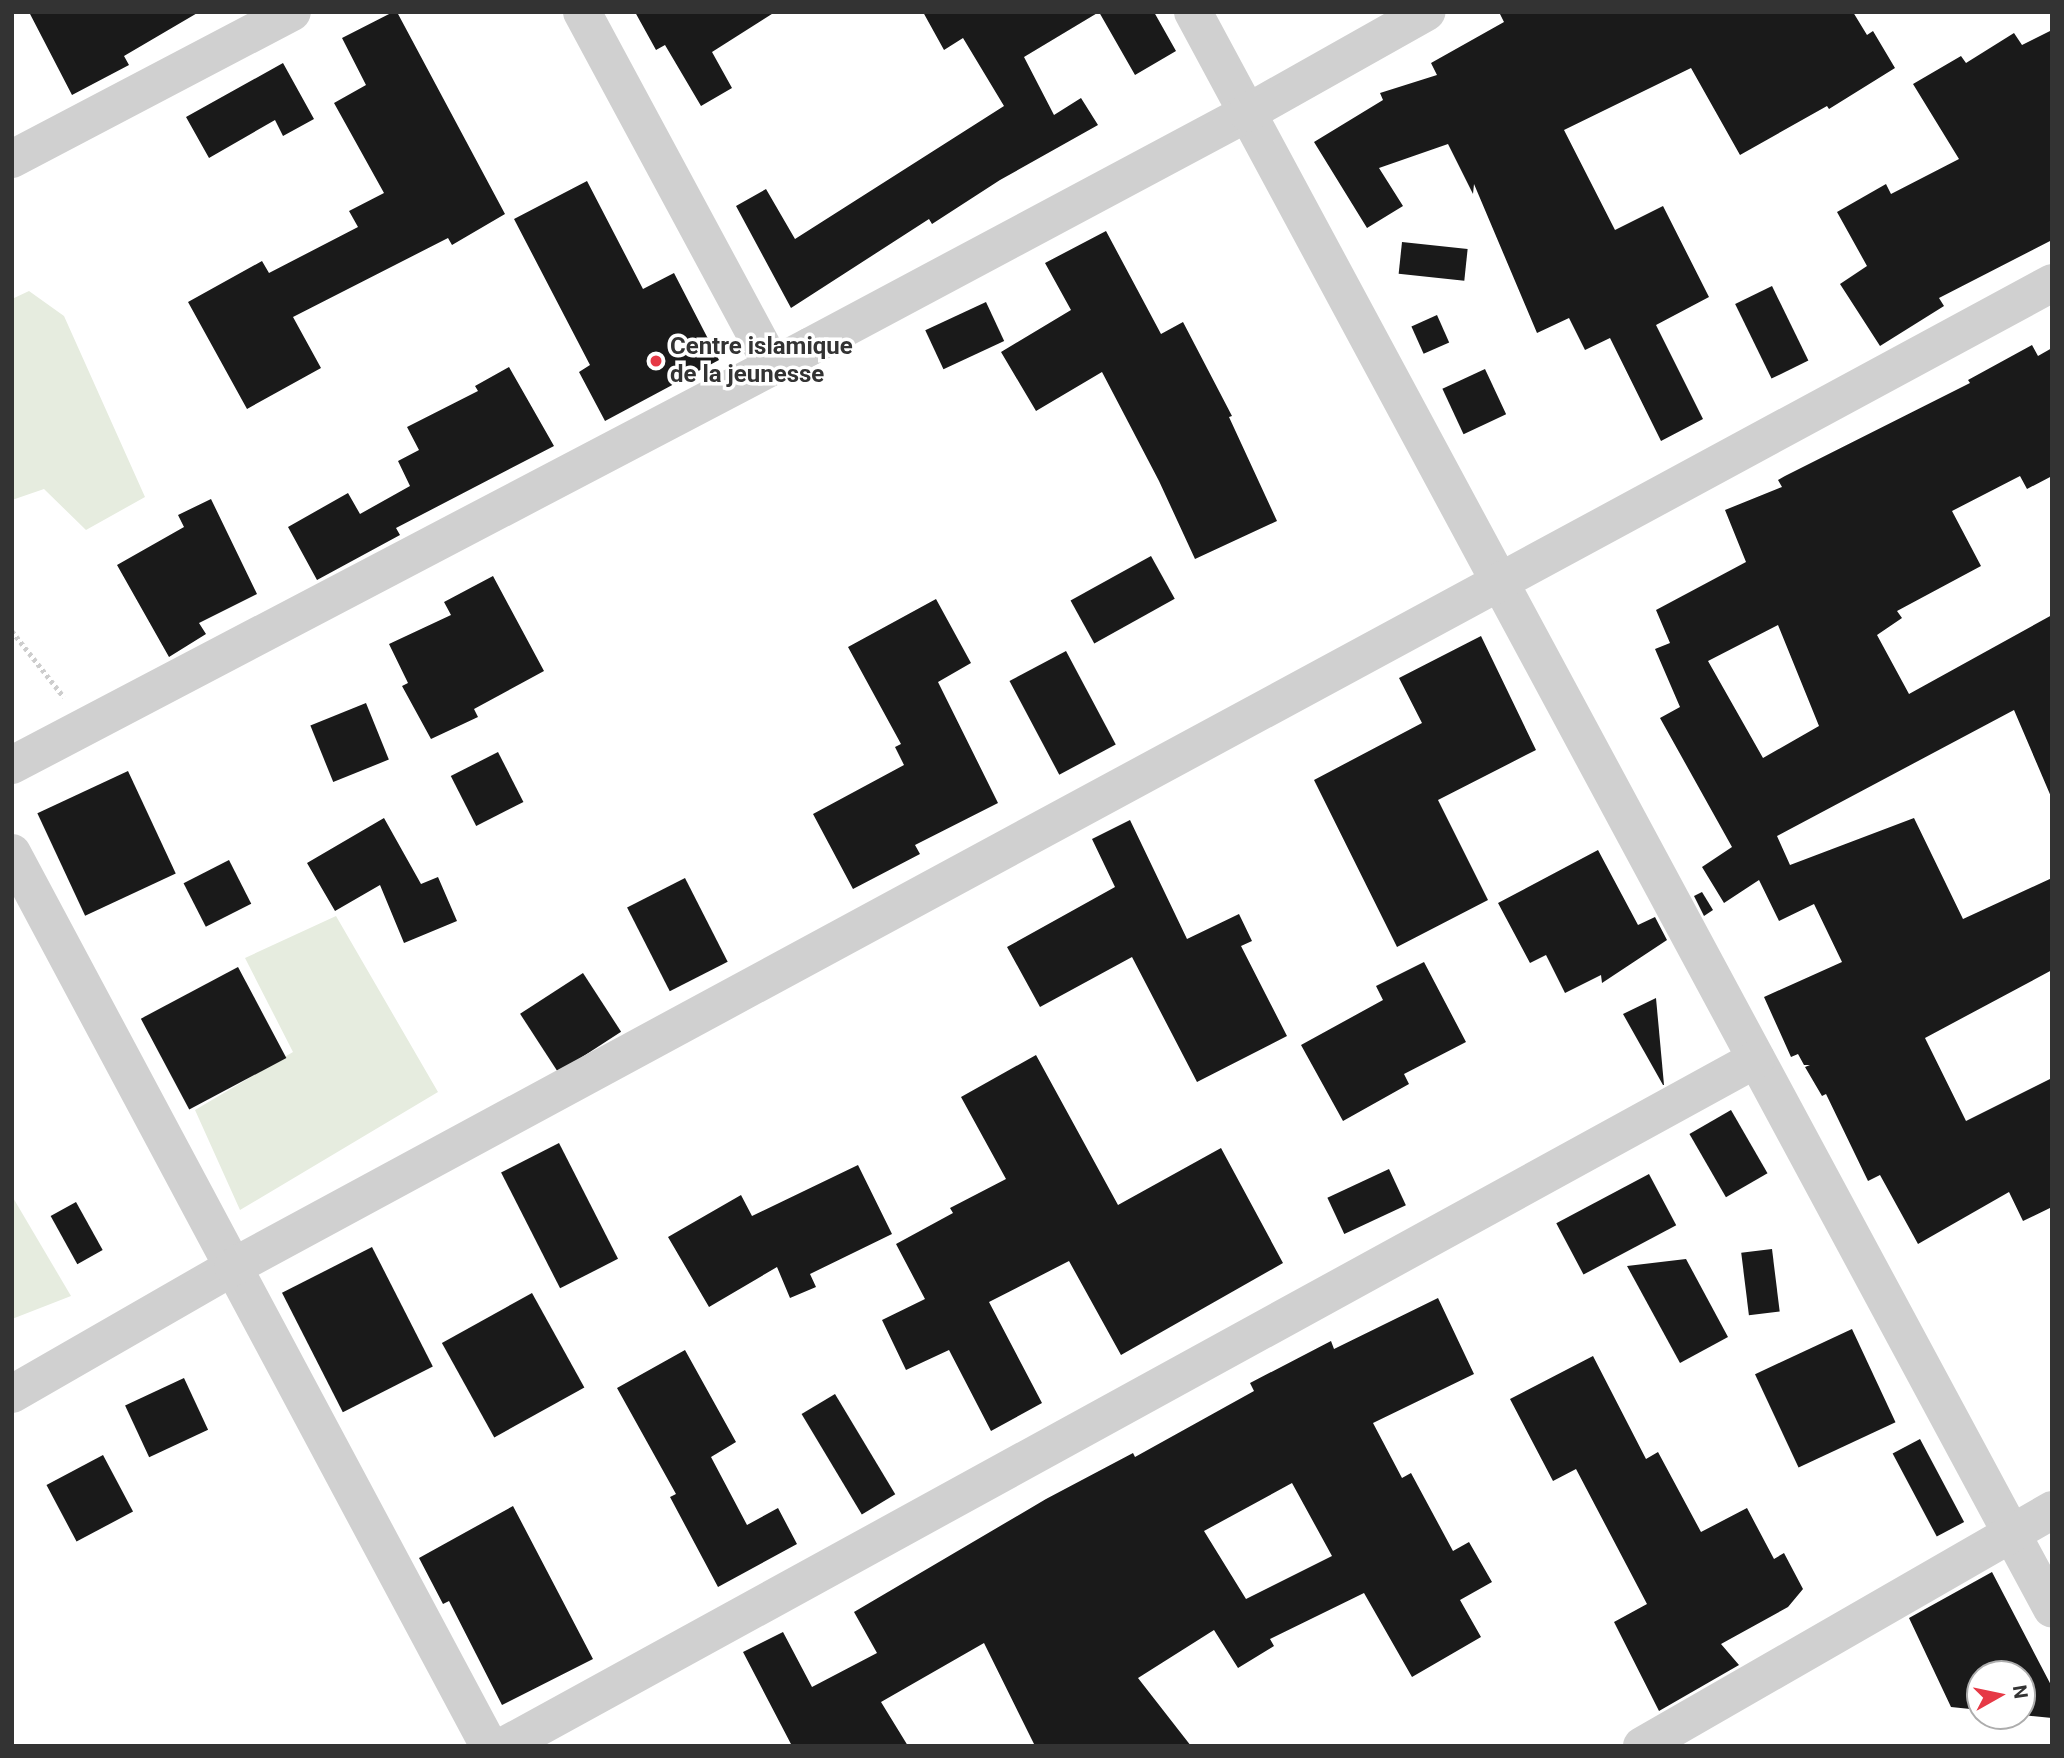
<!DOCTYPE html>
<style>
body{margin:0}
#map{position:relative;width:2064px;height:1758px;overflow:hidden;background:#fff;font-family:Roboto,sans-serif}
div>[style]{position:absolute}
.green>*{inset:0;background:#e6ecdf}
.building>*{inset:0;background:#1a1a1a;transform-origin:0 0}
.path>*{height:4.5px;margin-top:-2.25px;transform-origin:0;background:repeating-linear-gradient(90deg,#cdcdcd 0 3.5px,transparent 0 7px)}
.minor>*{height:38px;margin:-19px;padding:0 19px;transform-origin:19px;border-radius:19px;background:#d0d0d0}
.dots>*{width:19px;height:19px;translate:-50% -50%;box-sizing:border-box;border:4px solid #fff;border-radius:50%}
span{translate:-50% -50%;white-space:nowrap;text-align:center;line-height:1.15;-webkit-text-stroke:7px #fff;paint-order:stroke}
.poi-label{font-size:24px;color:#333;font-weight:700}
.left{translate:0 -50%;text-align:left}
.frame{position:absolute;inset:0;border:14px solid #333;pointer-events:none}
.north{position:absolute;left:1966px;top:1660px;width:70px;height:70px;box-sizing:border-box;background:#fff;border:2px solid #adadad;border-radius:50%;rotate:81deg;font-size:19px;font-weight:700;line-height:28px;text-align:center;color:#333}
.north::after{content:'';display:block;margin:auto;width:24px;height:32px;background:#e63946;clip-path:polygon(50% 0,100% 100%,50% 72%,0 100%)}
</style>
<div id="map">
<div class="green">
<div style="clip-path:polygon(29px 291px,64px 316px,145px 497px,86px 530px,44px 489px,12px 500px,12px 299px)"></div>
<div style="clip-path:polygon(336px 916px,438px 1092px,240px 1210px,195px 1110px,293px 1052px,245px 958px)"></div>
<div style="clip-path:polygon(12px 1196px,71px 1296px,12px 1319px)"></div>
</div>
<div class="building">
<div style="clip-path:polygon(29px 12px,199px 12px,124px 56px,129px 65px,72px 95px)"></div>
<div style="clip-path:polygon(393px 12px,397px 12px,505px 214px,452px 245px,448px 238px,293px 317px,321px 368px,247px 409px,188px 302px,262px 261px,269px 273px,358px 227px,349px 211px,384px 193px,334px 103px,366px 85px,342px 38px)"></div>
<div style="clip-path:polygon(635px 12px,775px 12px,712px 52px,732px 88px,701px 106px,665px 45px,656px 50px)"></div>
<div style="clip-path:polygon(923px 12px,1154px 12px,1176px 51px,1135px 75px,1099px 12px,1024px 57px,1054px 115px,1081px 98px,1098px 125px,1000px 180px,932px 224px,929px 219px,791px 308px,736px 206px,766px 189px,795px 239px,1004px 106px,963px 38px,944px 50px)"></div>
<div style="clip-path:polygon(1499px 12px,1853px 12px,1867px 35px,1873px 31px,1895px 68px,1829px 109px,1827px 106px,1740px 155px,1691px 68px,1564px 130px,1615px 230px,1663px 206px,1709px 297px,1656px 325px,1703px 419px,1661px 441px,1610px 338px,1585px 350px,1569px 318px,1537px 333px,1474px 184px,1473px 194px,1448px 144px,1379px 168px,1403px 206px,1367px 228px,1314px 142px,1383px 100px,1380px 93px,1437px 75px,1431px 63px,1504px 22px)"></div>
<div style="clip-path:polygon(2052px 30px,2052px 240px,1939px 298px,1944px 306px,1880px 346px,1840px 284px,1867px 266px,1837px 212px,1886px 184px,1891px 194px,1959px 159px,1913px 84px,1961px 56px,1966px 63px,2014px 33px,2022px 45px)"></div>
<div style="clip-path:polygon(283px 63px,314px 119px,283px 136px,275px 120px,209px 158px,186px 117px)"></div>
<div style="clip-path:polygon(587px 181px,643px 289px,674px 273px,719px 360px,605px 421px,579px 372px,590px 365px,514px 219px)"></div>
<div style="clip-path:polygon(1106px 231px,1161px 334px,1183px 322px,1232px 416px,1229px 417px,1277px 521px,1195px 559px,1159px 481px,1102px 372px,1036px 411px,1001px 352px,1071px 310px,1045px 263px)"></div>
<div style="left:1402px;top:242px;width:66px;height:32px;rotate:6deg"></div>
<div style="left:1772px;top:286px;width:83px;height:41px;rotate:64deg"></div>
<div style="left:986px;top:302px;width:43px;height:67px;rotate:65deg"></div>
<div style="left:1437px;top:315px;width:30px;height:28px;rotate:66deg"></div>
<div style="clip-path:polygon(evenodd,2032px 345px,2038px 356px,2052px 348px,2052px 476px,2027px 489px,2020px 476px,1952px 511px,1981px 566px,1897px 611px,1902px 618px,1877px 635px,1909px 694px,2052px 615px,2052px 799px,2014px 710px,1777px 836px,1790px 865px,1914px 818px,1963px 919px,2052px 878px,2052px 970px,1925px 1038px,1966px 1121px,2052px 1078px,2052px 1207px,2023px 1221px,2009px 1192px,1918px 1244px,1880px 1175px,1868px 1181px,1826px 1094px,1822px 1096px,1805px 1067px,1810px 1065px,1804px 1065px,1798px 1054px,1791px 1057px,1764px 997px,1842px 962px,1814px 904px,1779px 921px,1759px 880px,1724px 903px,1702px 867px,1732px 847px,1660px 718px,1680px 707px,1655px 649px,1670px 643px,1656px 610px,1746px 562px,1725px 510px,1782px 487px,1778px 480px,1785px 476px,1970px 383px,1968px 380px,2032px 345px,1778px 625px,1819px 726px,1763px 758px,1708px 661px,1778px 625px)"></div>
<div style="clip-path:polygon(509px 367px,554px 446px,396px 528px,400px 535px,317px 580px,288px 527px,348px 493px,360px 514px,410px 486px,398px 461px,419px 450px,407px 427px,478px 391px,475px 386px)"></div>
<div style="left:1485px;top:369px;width:50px;height:47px;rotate:65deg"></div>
<div style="clip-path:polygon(211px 499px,257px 594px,199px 623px,206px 634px,169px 657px,117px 565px,184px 527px,178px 515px)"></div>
<div style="left:1151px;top:556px;width:49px;height:92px;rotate:61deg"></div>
<div style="clip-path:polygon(493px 576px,544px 671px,474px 709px,478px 717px,431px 739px,402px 686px,408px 683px,389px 644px,451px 615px,444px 602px)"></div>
<div style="clip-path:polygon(936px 599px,971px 663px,938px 682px,998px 803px,915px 845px,920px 854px,853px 889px,813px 814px,904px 765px,895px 747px,901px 744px,848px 647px)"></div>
<div style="clip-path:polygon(1481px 636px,1536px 750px,1438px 800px,1488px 900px,1397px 947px,1314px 780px,1422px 723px,1399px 678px)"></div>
<div style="left:1066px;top:651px;width:106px;height:64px;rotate:62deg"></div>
<div style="left:366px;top:703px;width:61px;height:60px;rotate:68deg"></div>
<div style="left:498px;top:752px;width:56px;height:53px;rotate:63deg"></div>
<div style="left:128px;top:771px;width:113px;height:100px;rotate:65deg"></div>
<div style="clip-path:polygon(384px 818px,421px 884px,438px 877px,457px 921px,404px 943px,380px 885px,335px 911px,307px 863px)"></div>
<div style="clip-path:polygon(1130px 820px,1187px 939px,1239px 914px,1252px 941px,1241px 946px,1287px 1036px,1197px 1082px,1132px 957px,1040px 1007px,1007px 947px,1115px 887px,1092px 839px)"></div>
<div style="clip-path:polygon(1598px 850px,1638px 925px,1655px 917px,1667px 940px,1602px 983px,1601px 975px,1565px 993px,1546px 955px,1530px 963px,1498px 903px)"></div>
<div style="left:229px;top:860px;width:49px;height:51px;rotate:63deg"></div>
<div style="left:685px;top:878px;width:94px;height:65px;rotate:63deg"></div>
<div style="clip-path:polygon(1702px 892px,1713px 910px,1704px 916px,1694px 896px)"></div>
<div style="clip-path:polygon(1424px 962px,1466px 1042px,1404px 1074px,1409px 1084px,1343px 1121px,1301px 1045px,1383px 1000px,1376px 986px)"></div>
<div style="left:238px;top:967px;width:103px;height:110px;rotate:62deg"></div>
<div style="left:583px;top:973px;width:70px;height:75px;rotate:57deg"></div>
<div style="clip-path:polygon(1656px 998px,1664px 1085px,1663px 1085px,1623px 1014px)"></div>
<div style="clip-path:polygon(1036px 1055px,1118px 1205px,1221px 1148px,1283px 1263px,1121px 1355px,1069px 1261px,989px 1302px,1042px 1403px,991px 1431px,949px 1350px,906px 1370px,882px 1320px,925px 1299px,896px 1244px,953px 1213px,950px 1208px,1006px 1179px,961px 1097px)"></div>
<div style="left:1731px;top:1110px;width:73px;height:48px;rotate:60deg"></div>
<div style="left:559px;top:1143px;width:130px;height:65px;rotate:63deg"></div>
<div style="clip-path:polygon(858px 1165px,892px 1234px,810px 1274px,816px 1287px,790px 1298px,777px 1267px,709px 1307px,668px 1237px,741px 1195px,752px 1216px)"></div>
<div style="left:1389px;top:1169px;width:40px;height:68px;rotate:65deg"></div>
<div style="left:1649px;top:1174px;width:58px;height:105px;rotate:62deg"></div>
<div style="left:76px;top:1202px;width:55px;height:29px;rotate:61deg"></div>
<div style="left:372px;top:1247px;width:134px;height:101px;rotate:63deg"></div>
<div style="left:1772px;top:1249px;width:63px;height:31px;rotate:83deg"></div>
<div style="clip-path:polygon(1686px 1259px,1728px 1337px,1680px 1363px,1627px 1266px)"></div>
<div style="left:532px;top:1293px;width:108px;height:103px;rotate:61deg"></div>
<div style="clip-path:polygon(evenodd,1438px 1298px,1474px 1374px,1373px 1423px,1402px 1478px,1411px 1473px,1453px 1551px,1469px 1542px,1492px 1582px,1460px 1600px,1481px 1637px,1412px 1677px,1364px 1593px,1270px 1639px,1274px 1646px,1238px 1668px,1214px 1630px,1138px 1678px,1191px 1746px,1035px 1746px,984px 1643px,881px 1702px,908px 1746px,792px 1746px,743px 1652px,783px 1632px,812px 1687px,877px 1653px,854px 1612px,1046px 1499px,1133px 1453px,1135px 1457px,1254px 1391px,1250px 1383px,1331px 1341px,1334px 1349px,1438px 1298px,1292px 1483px,1332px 1556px,1246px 1599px,1204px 1531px,1292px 1483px)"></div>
<div style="left:1852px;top:1329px;width:103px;height:107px;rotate:65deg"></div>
<div style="clip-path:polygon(685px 1350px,736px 1442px,711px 1457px,747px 1525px,778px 1508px,797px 1544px,718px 1587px,670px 1497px,676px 1494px,617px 1388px)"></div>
<div style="clip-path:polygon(1593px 1356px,1646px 1459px,1658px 1452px,1701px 1532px,1747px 1508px,1774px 1559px,1784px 1553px,1803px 1589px,1788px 1607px,1721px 1644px,1739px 1665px,1659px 1711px,1614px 1622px,1647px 1604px,1576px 1469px,1553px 1481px,1510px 1399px)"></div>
<div style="left:184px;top:1378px;width:57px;height:65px;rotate:65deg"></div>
<div style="left:835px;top:1394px;width:117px;height:39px;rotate:59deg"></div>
<div style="left:1920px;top:1439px;width:94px;height:31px;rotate:62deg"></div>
<div style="left:103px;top:1455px;width:64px;height:64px;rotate:62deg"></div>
<div style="clip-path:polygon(513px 1506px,593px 1659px,502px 1705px,449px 1601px,443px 1604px,419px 1558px)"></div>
<div style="clip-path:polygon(1992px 1572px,2052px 1687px,2052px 1718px,2022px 1715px,2022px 1674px,1980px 1674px,1980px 1710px,1951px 1707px,1909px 1618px)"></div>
</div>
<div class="path">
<div style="left:12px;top:631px;width:84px;rotate:51.8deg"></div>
</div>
<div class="minor">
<div style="left:582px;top:12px;width:402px;rotate:61.7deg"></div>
<div style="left:1193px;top:12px;width:1813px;rotate:61.72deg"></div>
<div style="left:12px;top:159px;width:316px;rotate:-27.7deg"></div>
<div style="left:12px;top:765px;width:902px;rotate:-27.67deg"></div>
<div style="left:811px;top:346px;width:494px;rotate:-28.1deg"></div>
<div style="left:1247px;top:113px;width:206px;rotate:-29.4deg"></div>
<div style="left:12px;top:853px;width:1012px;rotate:61.89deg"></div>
<div style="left:12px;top:1394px;width:255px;rotate:-29.9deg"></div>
<div style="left:233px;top:1267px;width:2068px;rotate:-28.41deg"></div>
<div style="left:504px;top:1746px;width:1428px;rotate:-28.75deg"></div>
<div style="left:1642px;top:1746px;width:473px;rotate:-29.9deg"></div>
</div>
<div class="dots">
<div style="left:656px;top:361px;background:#e63946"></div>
</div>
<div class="poi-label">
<span class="left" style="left:670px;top:361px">Centre islamique<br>de la jeunesse</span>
</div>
<div class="frame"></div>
<div class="north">N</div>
</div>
